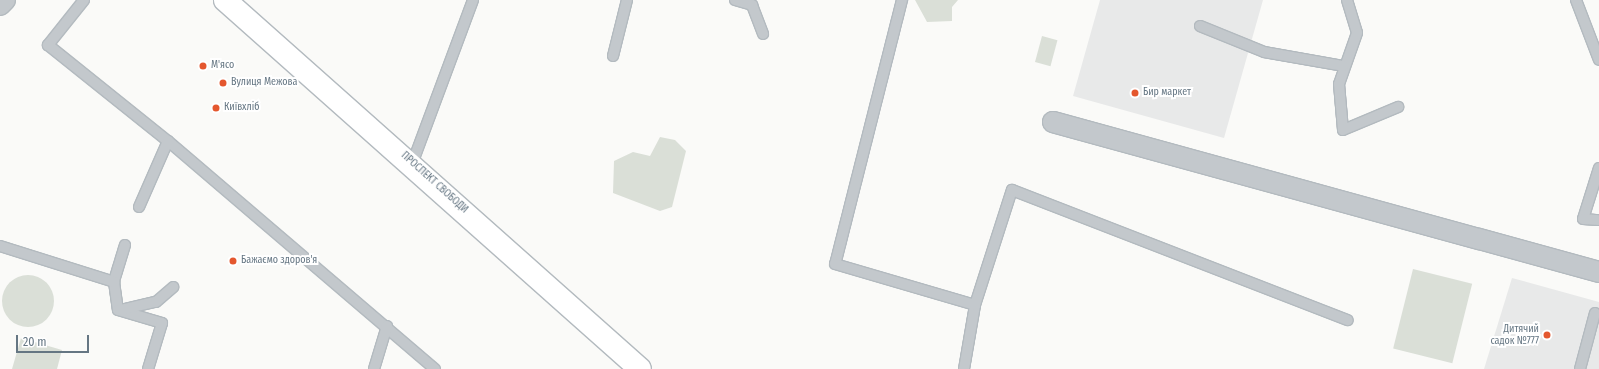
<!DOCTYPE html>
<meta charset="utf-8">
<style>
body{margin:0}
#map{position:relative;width:1599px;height:369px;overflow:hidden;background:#fafaf8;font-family:"Fira Sans Condensed",sans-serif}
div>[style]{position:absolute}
.built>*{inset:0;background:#e8e9e9}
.green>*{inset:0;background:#dadfd7;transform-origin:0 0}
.round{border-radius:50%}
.roads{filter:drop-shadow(1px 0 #b3babf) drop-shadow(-1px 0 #b3babf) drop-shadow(0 1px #b3babf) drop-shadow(0 -1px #b3babf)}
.lane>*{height:10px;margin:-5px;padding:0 5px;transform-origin:5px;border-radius:5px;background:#c3c8cc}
.street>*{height:20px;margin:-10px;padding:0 10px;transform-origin:10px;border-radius:10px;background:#c3c8cc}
.secondary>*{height:22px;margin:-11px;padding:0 11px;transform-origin:11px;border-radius:11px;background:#fff}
.dots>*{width:11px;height:11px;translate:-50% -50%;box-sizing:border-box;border:2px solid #fff;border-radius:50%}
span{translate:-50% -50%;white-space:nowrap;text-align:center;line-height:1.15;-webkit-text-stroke:4px #fff;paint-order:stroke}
.poi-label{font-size:10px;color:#657683}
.left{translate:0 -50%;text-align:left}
.right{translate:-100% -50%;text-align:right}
.street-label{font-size:10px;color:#657683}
.scale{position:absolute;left:16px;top:335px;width:73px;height:18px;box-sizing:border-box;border:2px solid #657683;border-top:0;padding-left:5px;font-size:12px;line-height:14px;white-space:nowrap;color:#657683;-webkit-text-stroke:3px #fff;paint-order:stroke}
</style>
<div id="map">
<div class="built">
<div style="clip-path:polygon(1100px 0,1263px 0,1224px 138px,1073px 96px)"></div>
<div style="clip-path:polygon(1512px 278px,1599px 302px,1599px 369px,1484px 369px)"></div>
</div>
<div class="green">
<div style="clip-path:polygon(915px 0,958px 0,952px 7px,952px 21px,927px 22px)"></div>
<div style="left:1042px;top:36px;width:16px;height:27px;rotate:15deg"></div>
<div style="clip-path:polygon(660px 137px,675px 140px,686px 151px,672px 207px,660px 211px,613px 193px,614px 161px,633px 152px,650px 156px)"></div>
<div style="left:1413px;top:269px;width:61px;height:82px;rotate:14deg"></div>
<div class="round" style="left:2px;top:275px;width:52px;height:52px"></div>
<div style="clip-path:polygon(21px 338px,62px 350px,57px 369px,12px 369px)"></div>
</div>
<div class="roads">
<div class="lane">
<div style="left:84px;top:0;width:58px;rotate:128.7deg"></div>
<div style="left:48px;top:45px;width:154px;rotate:38.7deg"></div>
<div style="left:168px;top:141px;width:351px;rotate:40.5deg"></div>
<div style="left:735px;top:0;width:18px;rotate:16deg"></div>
<div style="left:752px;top:5px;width:31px;rotate:69deg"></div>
<div style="left:902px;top:0;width:272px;rotate:104.2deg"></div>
<div style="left:835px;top:264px;width:146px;rotate:16.3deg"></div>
<div style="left:1347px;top:0;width:34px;rotate:73deg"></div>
<div style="left:1357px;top:33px;width:54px;rotate:109.4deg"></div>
<div style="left:1339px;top:84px;width:46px;rotate:85deg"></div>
<div style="left:1343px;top:130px;width:60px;rotate:-22.7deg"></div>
<div style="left:1576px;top:0;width:64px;rotate:69deg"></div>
<div style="left:1200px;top:26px;width:69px;rotate:22.1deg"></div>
<div style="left:1264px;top:52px;width:80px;rotate:10deg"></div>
<div style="left:613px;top:56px;width:58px;rotate:-76deg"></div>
<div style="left:412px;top:164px;width:175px;rotate:-69.6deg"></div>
<div style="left:1599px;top:168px;width:53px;rotate:107.4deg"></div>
<div style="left:1583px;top:219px;width:16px;rotate:4deg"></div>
<div style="left:139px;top:207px;width:72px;rotate:-66.3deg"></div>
<div style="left:125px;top:245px;width:39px;rotate:107deg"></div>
<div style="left:114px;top:282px;width:28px;rotate:82deg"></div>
<div style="left:118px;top:310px;width:46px;rotate:16.5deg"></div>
<div style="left:162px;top:323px;width:48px;rotate:106.9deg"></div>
<div style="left:0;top:246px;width:120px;rotate:17.5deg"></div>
<div style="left:120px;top:310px;width:37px;rotate:-13deg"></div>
<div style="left:156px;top:302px;width:23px;rotate:-41deg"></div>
<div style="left:374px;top:369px;width:45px;rotate:-73.2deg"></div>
<div style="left:964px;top:369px;width:65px;rotate:-80.2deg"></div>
<div style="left:975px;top:305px;width:121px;rotate:-72.2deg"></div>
<div style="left:1012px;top:190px;width:360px;rotate:21.2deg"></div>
<div style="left:1580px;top:369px;width:58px;rotate:-75deg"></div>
</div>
<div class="street">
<div style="left:0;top:5px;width:7px;rotate:-45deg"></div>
<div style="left:1053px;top:122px;width:566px;rotate:15.36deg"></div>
</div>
<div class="secondary">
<div style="left:225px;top:0;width:555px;rotate:41.64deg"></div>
</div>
</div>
<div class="dots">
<div style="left:203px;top:66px;background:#e4572e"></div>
<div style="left:223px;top:83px;background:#e4572e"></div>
<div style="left:1135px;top:93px;background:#e4572e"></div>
<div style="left:216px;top:108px;background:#e4572e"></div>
<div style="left:233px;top:261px;background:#e4572e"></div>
<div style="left:1547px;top:335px;background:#e4572e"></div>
</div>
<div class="poi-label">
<span class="left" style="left:211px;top:66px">М'ясо</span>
<span class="left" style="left:231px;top:83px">Вулиця Межова</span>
<span class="left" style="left:1143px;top:93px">Бир маркет</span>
<span class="left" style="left:224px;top:108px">Київхліб</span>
<span class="left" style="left:241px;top:261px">Бажаємо здоров'я</span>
<span class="right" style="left:1539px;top:335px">Дитячий<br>садок №777</span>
</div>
<div class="street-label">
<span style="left:434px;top:183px;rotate:42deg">ПРОСПЕКТ СВОБОДИ</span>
</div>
<div class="scale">20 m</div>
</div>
